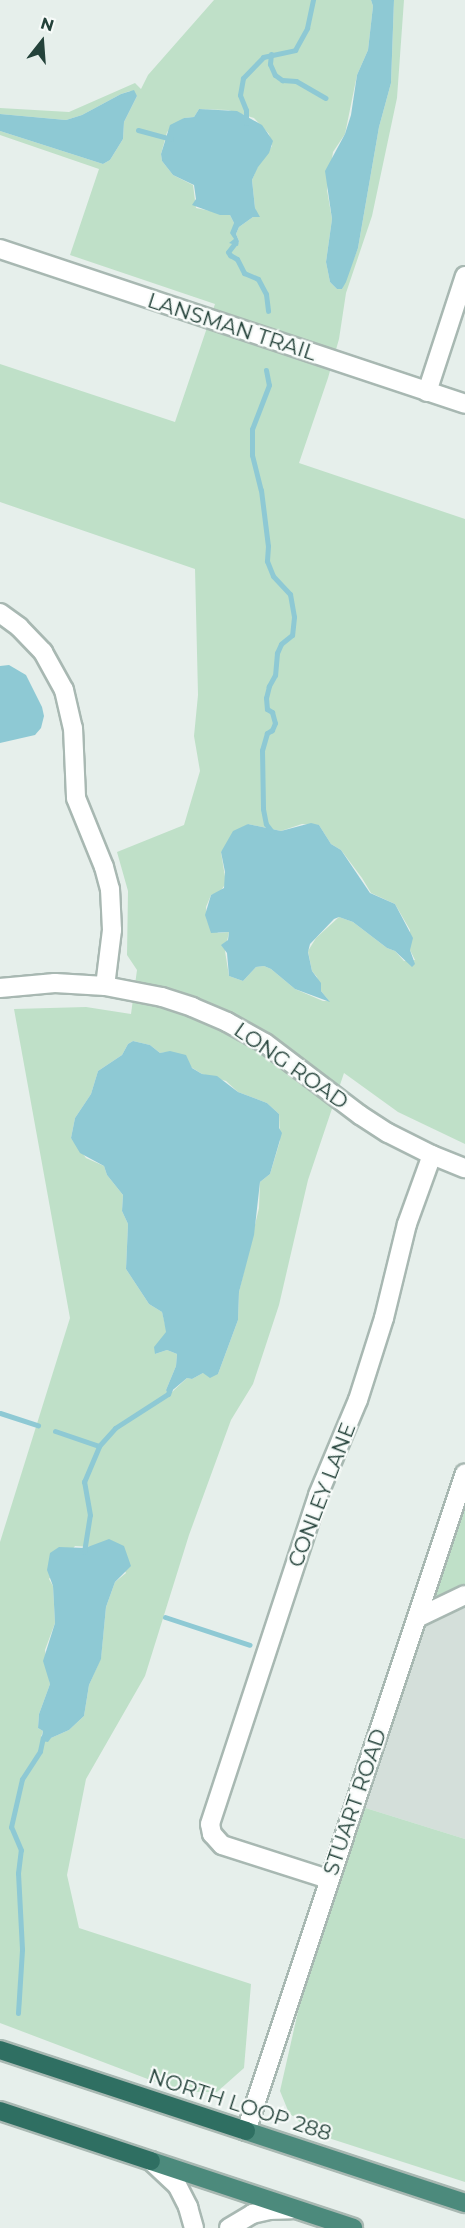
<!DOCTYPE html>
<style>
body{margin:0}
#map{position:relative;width:465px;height:2228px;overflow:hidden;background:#e6efeb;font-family:Montserrat,sans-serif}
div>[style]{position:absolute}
.built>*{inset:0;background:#d4dfda}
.green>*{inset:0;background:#bfe0c8}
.water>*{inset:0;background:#8ec9d4}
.stream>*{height:5px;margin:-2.5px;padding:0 2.5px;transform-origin:2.5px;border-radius:2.5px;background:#8ec9d4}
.roads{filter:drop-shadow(2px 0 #a8b8b2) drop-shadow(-2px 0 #a8b8b2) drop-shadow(0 2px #a8b8b2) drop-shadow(0 -2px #a8b8b2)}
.minor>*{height:18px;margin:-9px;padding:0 9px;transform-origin:9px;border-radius:9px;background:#fff}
.tertiary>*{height:18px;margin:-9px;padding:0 9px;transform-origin:9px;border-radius:9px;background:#fff}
.trunk>*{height:18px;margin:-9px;padding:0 9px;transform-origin:9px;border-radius:9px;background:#4c8a7c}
.motorway>*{height:18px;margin:-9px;padding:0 9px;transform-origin:9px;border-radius:9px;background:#2f6f62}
span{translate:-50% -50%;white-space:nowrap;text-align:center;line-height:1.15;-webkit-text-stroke:4.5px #f7fbf9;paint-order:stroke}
.street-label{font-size:21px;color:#24423a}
.north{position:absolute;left:12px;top:12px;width:60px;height:60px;-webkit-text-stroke:4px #f7fbf9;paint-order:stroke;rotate:17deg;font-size:16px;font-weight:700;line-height:24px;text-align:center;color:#24423a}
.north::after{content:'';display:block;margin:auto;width:21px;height:27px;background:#24423a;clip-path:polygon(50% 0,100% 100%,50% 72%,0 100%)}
</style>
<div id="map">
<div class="built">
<div style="clip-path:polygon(465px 1595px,465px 1839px,356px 1805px,417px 1618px)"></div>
</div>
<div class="green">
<div style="clip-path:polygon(evenodd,214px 0,371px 0,373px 6px,368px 50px,357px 75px,345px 134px,333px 152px,327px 190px,332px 219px,326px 262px,330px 282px,337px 289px,342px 289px,358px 248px,379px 127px,391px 83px,394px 0,404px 0,397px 98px,372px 216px,346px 293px,339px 339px,328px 378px,299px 463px,465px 519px,465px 1144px,398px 1112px,344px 1073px,308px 1180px,279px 1305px,253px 1384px,231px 1420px,189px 1535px,145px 1676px,86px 1779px,67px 1875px,79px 1928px,251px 1984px,244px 2068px,217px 2092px,182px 2092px,0 2023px,0 1542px,70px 1318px,14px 1009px,86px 1007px,131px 1014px,137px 970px,127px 955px,128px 891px,117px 852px,184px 825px,200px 771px,194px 736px,198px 695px,195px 569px,0 502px,0 364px,175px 422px,215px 304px,70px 255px,99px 169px,0 135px,0 131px,103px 164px,110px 160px,123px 139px,124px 122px,137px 96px,130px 91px,121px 94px,82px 115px,66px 120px,0 114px,0 108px,69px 112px,135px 83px,141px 89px,148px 75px,214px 0,199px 109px,228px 110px,254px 118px,269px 134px,272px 146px,258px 166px,252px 180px,255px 208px,258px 217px,253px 217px,239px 227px,236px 234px,239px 241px,237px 246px,233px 236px,234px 223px,230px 215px,196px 208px,193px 185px,173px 175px,162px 161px,161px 154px,167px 132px,184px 118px,194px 117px,199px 109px,214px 0,248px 824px,281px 831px,302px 824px,319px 825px,331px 844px,341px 850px,362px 878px,371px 893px,395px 904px,410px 930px,410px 950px,415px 960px,404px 961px,395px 951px,387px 948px,353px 922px,339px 917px,316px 938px,308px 951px,312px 971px,317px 977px,321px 991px,329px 1001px,323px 1001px,295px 989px,271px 969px,264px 966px,256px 967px,243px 981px,229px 976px,225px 951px,229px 932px,218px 933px,207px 921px,206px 907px,211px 895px,220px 892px,226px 883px,221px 852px,248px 824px,214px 0,133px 1041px,150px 1045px,160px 1053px,167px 1052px,202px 1074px,226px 1081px,238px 1092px,267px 1103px,279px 1114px,280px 1141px,270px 1174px,260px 1182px,259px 1208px,239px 1292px,238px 1320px,218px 1374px,203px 1373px,192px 1379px,187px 1378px,172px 1392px,166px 1390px,176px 1366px,177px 1354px,167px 1350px,155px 1354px,167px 1332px,162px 1312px,149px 1304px,126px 1269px,128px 1224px,122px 1211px,123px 1195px,107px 1175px,104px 1166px,86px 1158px,71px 1138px,75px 1118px,91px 1094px,98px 1071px,122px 1055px,128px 1044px,133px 1041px,214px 0,109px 1540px,126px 1573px,115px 1582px,106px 1607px,101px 1658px,89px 1685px,84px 1716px,69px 1730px,51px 1738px,41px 1737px,43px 1731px,38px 1728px,39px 1714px,50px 1684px,45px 1650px,55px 1623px,53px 1586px,49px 1579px,75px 1546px,93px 1547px,109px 1540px)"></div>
<div style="clip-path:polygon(465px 1473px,465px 1595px,417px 1618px)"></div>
<div style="clip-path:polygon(356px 1805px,465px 1839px,465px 2182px,313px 2133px,289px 2113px,280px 2091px,328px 1879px)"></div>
</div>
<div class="water">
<div style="clip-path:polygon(371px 0,394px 0,391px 83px,379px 127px,358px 248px,346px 282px,342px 289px,337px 289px,330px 282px,326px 262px,332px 219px,325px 171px,345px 134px,351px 115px,357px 75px,368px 50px,373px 6px)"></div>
<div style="clip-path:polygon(134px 90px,137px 96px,124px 122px,123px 139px,110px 160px,103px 164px,0 131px,0 114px,66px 120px,82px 115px,121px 94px)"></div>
<div style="clip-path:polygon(199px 109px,237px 111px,262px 125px,273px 141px,269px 153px,258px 167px,252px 180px,255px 208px,260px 217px,253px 217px,239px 227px,236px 234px,239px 241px,238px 246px,229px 243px,234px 239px,230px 233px,234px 223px,230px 215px,220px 215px,192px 205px,196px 199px,194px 185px,173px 175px,162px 161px,161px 154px,170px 125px,184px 118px,194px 117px)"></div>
<div style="clip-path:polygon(9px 665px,26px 675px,42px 707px,44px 716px,41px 728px,35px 735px,0 743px,0 666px)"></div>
<div style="clip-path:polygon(311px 823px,319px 825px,331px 844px,341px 850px,370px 893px,395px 904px,413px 938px,410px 950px,415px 964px,412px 967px,395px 951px,387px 948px,353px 922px,339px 917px,334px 919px,310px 944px,308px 952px,312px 971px,321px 983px,321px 991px,330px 1002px,295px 989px,271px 969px,264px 966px,256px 967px,243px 981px,229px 976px,227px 953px,221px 945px,228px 940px,229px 932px,211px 933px,205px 915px,211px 895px,224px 888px,225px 872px,221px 852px,233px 831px,248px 824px,281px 831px)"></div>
<div style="clip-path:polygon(133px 1041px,150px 1045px,160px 1053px,170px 1051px,186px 1055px,192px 1068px,202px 1074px,217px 1076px,238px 1092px,267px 1103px,279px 1114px,279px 1128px,282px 1133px,270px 1174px,260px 1182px,254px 1235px,239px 1292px,238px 1320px,218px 1374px,210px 1378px,203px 1373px,192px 1379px,187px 1378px,168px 1394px,166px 1390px,176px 1366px,177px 1354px,167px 1350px,155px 1354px,154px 1347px,166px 1332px,164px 1321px,162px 1312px,149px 1304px,126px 1269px,128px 1224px,122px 1211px,123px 1195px,107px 1175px,104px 1166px,80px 1153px,71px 1138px,75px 1118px,91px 1094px,98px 1071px,122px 1055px,128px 1044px)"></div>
<div style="clip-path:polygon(109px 1539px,124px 1546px,131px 1566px,115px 1582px,106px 1607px,101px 1659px,89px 1685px,84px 1716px,69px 1730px,51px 1738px,48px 1742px,41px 1741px,43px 1731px,38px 1728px,39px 1714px,50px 1684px,43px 1661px,55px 1623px,53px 1586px,47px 1570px,50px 1553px,59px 1547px,85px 1548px)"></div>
</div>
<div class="stream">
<div style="left:271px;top:54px;width:10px;rotate:96deg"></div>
<div style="left:270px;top:64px;width:12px;rotate:66deg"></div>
<div style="left:275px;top:75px;width:9px;rotate:36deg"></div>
<div style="left:282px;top:80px;width:14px;rotate:4deg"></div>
<div style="left:296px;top:81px;width:34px;rotate:30deg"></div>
<div style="left:246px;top:123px;width:13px;rotate:-90deg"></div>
<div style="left:246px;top:110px;width:16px;rotate:-112deg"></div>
<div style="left:240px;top:95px;width:17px;rotate:-80deg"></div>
<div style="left:243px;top:78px;width:29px;rotate:-46deg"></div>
<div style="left:263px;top:57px;width:33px;rotate:-12deg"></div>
<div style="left:295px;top:50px;width:25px;rotate:-61deg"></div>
<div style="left:307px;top:28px;width:29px;rotate:-78deg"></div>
<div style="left:138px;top:130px;width:34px;rotate:15deg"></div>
<div style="left:235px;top:243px;width:11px;rotate:128deg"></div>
<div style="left:228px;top:252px;width:4px;rotate:56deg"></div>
<div style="left:230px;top:255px;width:8px;rotate:30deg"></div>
<div style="left:237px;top:259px;width:16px;rotate:63deg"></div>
<div style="left:244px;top:273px;width:15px;rotate:23deg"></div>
<div style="left:258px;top:279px;width:17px;rotate:62deg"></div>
<div style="left:266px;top:294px;width:17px;rotate:83deg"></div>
<div style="left:266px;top:370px;width:15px;rotate:79deg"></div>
<div style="left:269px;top:385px;width:47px;rotate:111.1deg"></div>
<div style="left:252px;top:429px;width:26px;rotate:90deg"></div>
<div style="left:252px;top:455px;width:36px;rotate:76deg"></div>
<div style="left:261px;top:490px;width:56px;rotate:82.9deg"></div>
<div style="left:268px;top:546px;width:15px;rotate:94deg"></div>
<div style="left:267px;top:561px;width:16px;rotate:68deg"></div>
<div style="left:273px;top:576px;width:25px;rotate:47deg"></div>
<div style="left:290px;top:594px;width:23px;rotate:80deg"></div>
<div style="left:294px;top:617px;width:18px;rotate:96deg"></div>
<div style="left:292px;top:635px;width:14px;rotate:141deg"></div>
<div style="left:281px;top:644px;width:10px;rotate:114deg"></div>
<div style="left:277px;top:653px;width:22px;rotate:95deg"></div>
<div style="left:275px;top:675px;width:13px;rotate:119deg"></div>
<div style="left:269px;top:686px;width:12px;rotate:104deg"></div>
<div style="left:266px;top:698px;width:11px;rotate:85deg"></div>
<div style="left:267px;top:709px;width:6px;rotate:31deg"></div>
<div style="left:272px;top:712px;width:11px;rotate:75deg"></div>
<div style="left:275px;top:723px;width:8px;rotate:113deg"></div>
<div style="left:272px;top:730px;width:6px;rotate:149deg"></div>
<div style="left:267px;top:733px;width:18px;rotate:106deg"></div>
<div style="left:262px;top:750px;width:59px;rotate:89deg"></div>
<div style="left:263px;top:809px;width:15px;rotate:79deg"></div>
<div style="left:266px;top:824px;width:10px;rotate:53deg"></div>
<div style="left:0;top:1413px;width:40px;rotate:18deg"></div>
<div style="left:55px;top:1431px;width:46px;rotate:18.8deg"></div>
<div style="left:84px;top:1552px;width:37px;rotate:-81deg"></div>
<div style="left:90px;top:1515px;width:34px;rotate:-100deg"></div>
<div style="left:84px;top:1482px;width:39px;rotate:-67deg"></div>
<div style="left:99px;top:1446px;width:24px;rotate:-48deg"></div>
<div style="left:115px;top:1428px;width:63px;rotate:-32.7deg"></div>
<div style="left:168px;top:1394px;width:5px;rotate:-68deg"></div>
<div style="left:165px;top:1617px;width:89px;rotate:18.2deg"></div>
<div style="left:18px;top:2013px;width:64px;rotate:-86.4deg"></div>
<div style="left:22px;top:1949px;width:76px;rotate:-93deg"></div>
<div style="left:18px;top:1873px;width:23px;rotate:-83deg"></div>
<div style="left:21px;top:1850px;width:25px;rotate:-113deg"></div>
<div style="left:11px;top:1827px;width:49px;rotate:-77.1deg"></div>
<div style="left:22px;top:1779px;width:33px;rotate:-57deg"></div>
<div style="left:40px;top:1751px;width:14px;rotate:-78deg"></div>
</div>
<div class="roads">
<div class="minor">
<div style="left:0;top:249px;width:490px;rotate:18.4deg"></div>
<div style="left:427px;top:392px;width:122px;rotate:-71.9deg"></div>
<div style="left:0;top:613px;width:24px;rotate:36deg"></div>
<div style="left:19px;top:627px;width:35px;rotate:46deg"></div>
<div style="left:43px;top:652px;width:43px;rotate:61.1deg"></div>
<div style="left:64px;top:690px;width:39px;rotate:77deg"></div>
<div style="left:73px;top:728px;width:70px;rotate:87.5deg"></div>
<div style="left:76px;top:798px;width:74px;rotate:67.9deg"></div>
<div style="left:104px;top:867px;width:23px;rotate:75deg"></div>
<div style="left:110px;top:889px;width:41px;rotate:87.2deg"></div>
<div style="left:112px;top:930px;width:56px;rotate:97.1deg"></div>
<div style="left:0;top:988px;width:55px;rotate:-5.2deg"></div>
<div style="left:55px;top:983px;width:50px;rotate:3.4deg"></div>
<div style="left:105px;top:986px;width:58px;rotate:10.9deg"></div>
<div style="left:162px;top:997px;width:32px;rotate:18deg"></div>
<div style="left:192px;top:1007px;width:38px;rotate:23deg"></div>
<div style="left:227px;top:1022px;width:43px;rotate:28.9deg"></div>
<div style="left:265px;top:1043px;width:119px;rotate:37.2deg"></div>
<div style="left:360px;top:1115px;width:33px;rotate:33deg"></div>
<div style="left:388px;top:1133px;width:49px;rotate:26.6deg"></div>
<div style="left:432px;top:1155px;width:35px;rotate:22deg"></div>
<div style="left:417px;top:1618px;width:53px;rotate:-25.6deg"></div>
<div style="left:328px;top:1879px;width:111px;rotate:-162.2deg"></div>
<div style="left:222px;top:1845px;width:15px;rotate:-132deg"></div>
<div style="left:212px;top:1834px;width:10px;rotate:-101deg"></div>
<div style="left:210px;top:1824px;width:346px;rotate:-71.8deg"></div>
<div style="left:318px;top:1495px;width:103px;rotate:-67.2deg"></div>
<div style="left:358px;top:1400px;width:86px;rotate:-72.4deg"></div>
<div style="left:384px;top:1318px;width:97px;rotate:-76.3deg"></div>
<div style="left:407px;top:1224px;width:73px;rotate:-70.1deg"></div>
<div style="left:246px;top:2131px;width:693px;rotate:-71.59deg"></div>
</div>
<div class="tertiary">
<div style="left:151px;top:2161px;width:35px;rotate:43deg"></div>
<div style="left:177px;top:2185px;width:25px;rotate:63deg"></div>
<div style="left:188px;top:2207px;width:22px;rotate:74deg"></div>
<div style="left:229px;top:2228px;width:27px;rotate:-31deg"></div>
<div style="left:252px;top:2214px;width:17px;rotate:-13deg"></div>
<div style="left:269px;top:2210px;width:23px;rotate:-2deg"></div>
</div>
<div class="trunk">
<div style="left:246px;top:2131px;width:231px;rotate:18.2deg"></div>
<div style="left:151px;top:2161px;width:213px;rotate:18.3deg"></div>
</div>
<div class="motorway">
<div style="left:0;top:2050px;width:259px;rotate:18.2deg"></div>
<div style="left:0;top:2111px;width:159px;rotate:18.3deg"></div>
</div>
</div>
<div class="street-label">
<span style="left:232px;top:327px;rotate:18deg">LANSMAN TRAIL</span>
<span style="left:291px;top:1066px;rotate:35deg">LONG ROAD</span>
<span style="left:322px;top:1495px;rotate:-69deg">CONLEY LANE</span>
<span style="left:355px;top:1802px;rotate:-71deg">STUART ROAD</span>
<span style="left:240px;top:2105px;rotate:18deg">NORTH LOOP 288</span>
</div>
<div class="north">N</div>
</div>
